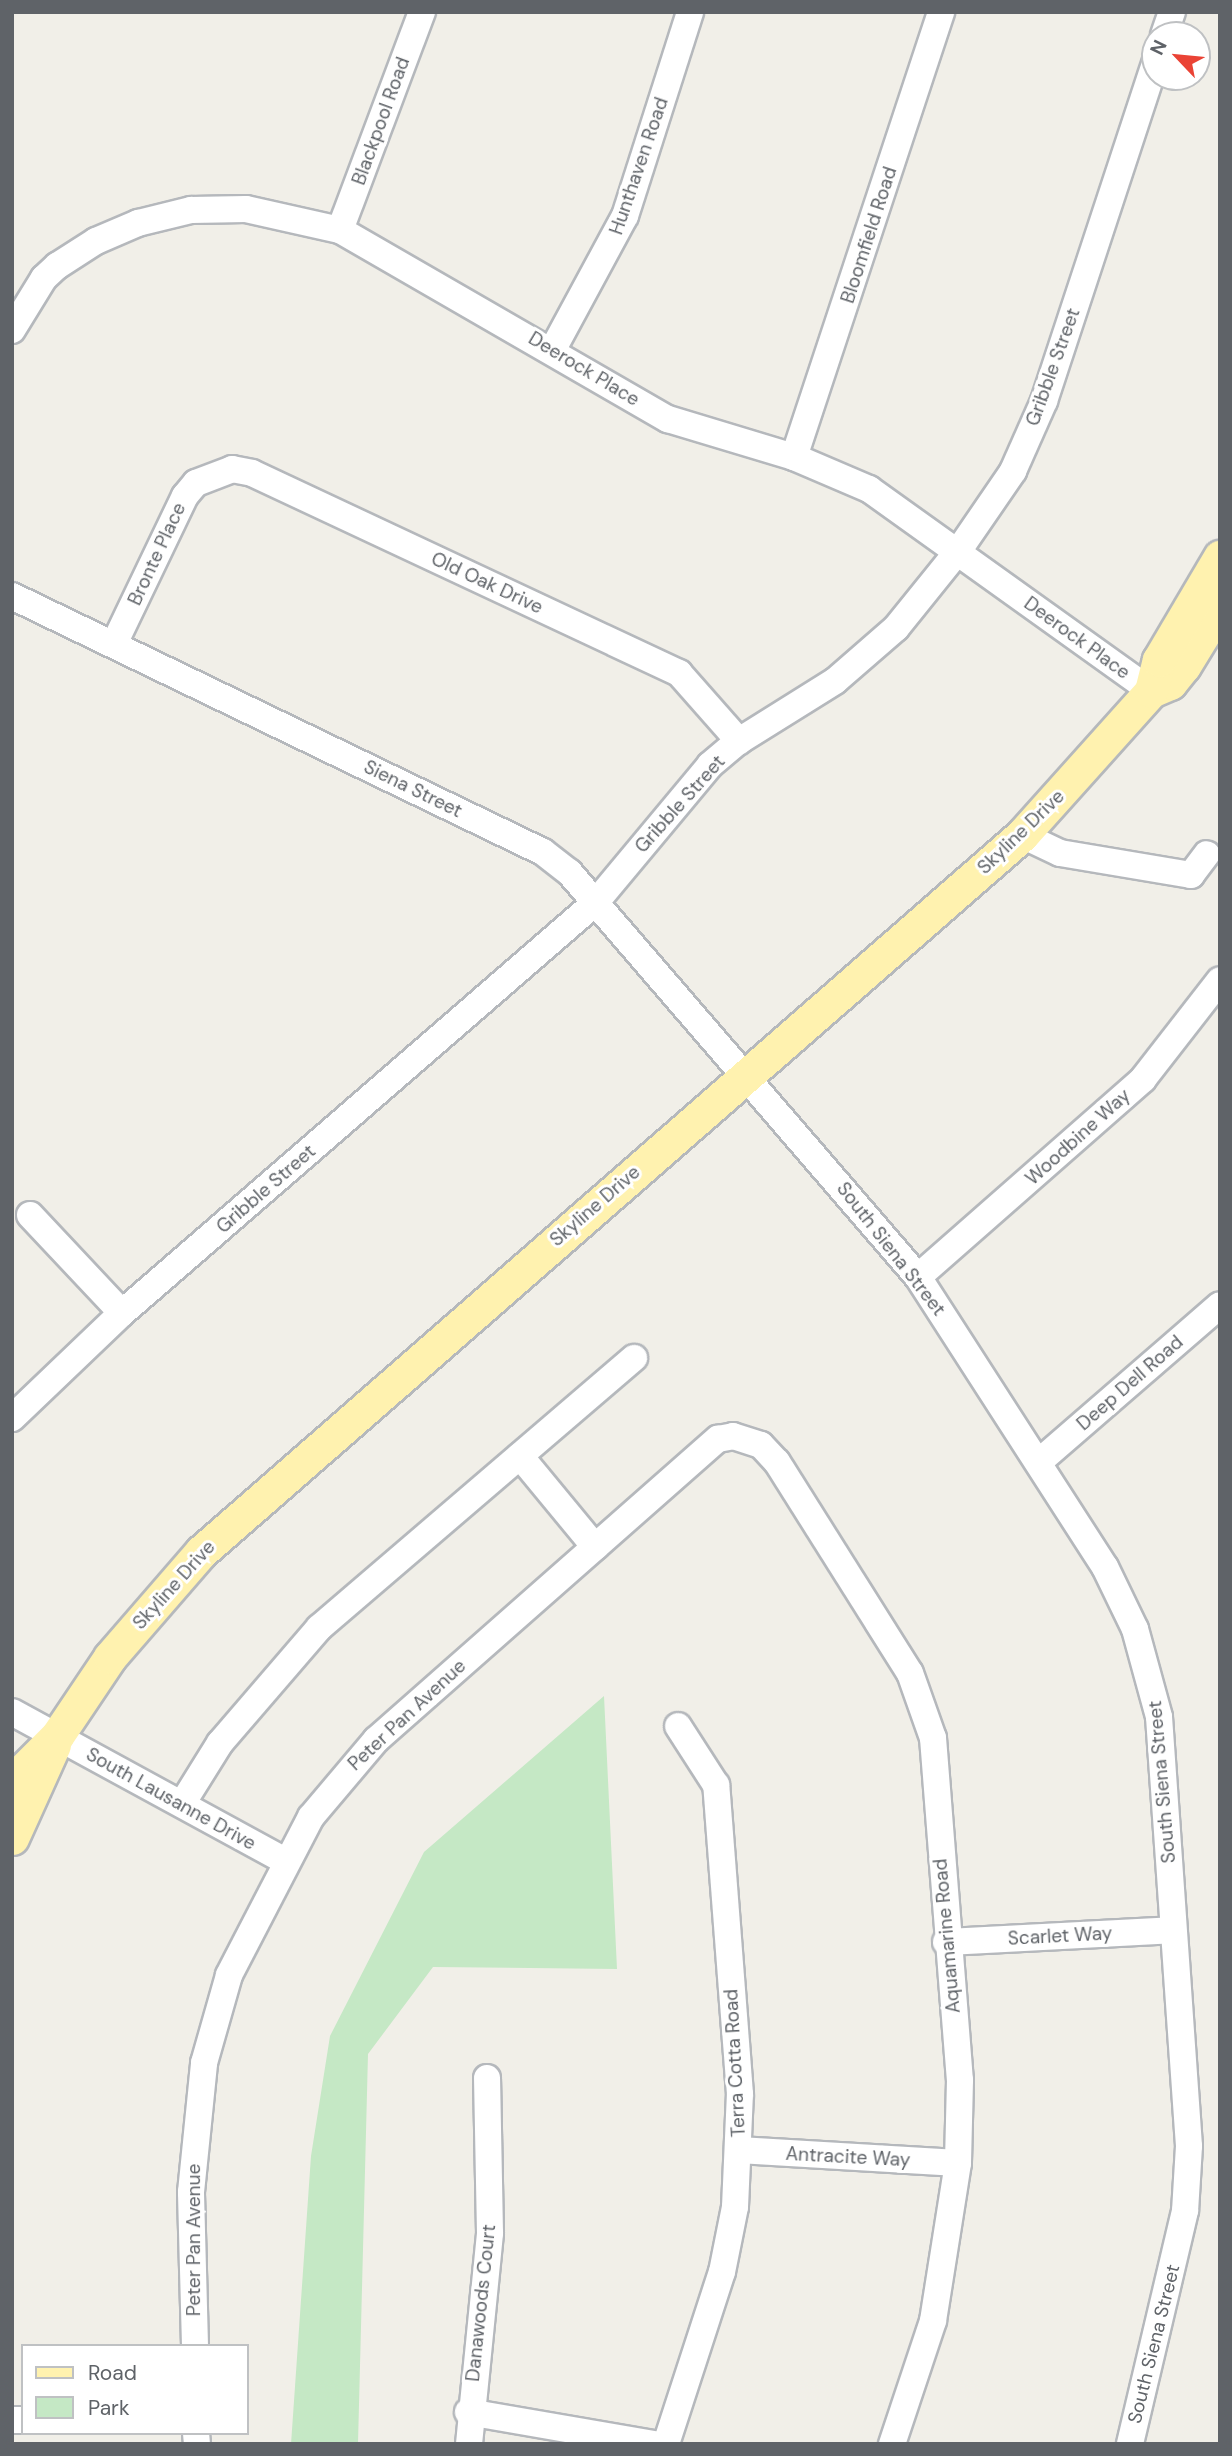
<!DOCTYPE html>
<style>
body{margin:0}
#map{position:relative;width:1232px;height:2456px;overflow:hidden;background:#f1efe8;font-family:"DM Sans",sans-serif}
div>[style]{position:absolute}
.green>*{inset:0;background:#c5e8c5}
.roads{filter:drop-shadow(2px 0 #b5b8bc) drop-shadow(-2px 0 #b5b8bc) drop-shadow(0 2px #b5b8bc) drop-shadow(0 -2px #b5b8bc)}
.minor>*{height:26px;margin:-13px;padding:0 13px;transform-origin:13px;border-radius:13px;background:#fff}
.major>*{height:33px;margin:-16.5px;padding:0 16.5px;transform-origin:16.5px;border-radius:16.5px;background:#fff2af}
span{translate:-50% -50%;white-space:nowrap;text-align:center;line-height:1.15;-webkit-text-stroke:6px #fff;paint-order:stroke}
.street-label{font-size:19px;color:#5f6368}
.frame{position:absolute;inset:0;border:14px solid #5f6368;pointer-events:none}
.legend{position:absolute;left:21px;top:2344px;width:228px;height:91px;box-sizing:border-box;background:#fff;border:2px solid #bfc1c3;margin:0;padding:9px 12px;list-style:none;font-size:21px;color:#5f6368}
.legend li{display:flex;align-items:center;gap:14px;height:35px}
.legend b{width:35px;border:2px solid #bfc1c3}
.north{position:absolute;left:1141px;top:21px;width:70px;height:70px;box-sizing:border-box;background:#fff;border:2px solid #bfc1c3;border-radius:50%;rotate:296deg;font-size:19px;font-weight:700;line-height:28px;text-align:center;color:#5f6368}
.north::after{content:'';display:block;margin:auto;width:24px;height:32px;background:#ea4335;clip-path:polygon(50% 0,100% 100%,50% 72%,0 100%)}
</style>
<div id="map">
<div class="green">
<div style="clip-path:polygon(604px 1696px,617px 1969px,433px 1967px,368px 2054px,358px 2444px,291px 2444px,311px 2156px,330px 2036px,424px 1852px)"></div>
</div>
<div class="roads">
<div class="minor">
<div style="left:1164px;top:35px;width:24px;rotate:-71deg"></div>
<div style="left:340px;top:230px;width:233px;rotate:-69.4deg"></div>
<div style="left:12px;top:330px;width:61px;rotate:-58.4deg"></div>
<div style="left:44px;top:278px;width:18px;rotate:-43deg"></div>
<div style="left:57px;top:266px;width:46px;rotate:-32.7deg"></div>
<div style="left:96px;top:241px;width:46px;rotate:-23.2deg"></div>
<div style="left:138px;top:223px;width:55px;rotate:-13.8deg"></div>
<div style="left:191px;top:210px;width:55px;rotate:-1deg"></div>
<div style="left:246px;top:209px;width:96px;rotate:12.6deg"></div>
<div style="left:340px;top:230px;width:379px;rotate:30deg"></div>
<div style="left:668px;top:419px;width:132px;rotate:16.8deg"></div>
<div style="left:794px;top:457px;width:82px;rotate:23.1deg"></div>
<div style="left:869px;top:489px;width:347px;rotate:35.6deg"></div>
<div style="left:553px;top:349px;width:151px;rotate:-61.6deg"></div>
<div style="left:625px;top:216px;width:214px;rotate:-72.3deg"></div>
<div style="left:794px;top:457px;width:469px;rotate:-71.7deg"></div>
<div style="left:12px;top:596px;width:589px;rotate:25.74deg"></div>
<div style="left:543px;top:852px;width:33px;rotate:38deg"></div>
<div style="left:569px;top:872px;width:535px;rotate:49.25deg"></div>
<div style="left:918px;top:1277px;width:345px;rotate:57.2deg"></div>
<div style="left:1105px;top:1567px;width:69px;rotate:64.2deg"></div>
<div style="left:1135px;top:1629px;width:91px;rotate:74.7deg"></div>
<div style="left:1159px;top:1717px;width:430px;rotate:86deg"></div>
<div style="left:1189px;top:2146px;width:65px;rotate:93.5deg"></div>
<div style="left:1185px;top:2211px;width:239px;rotate:103.3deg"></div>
<div style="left:115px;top:642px;width:162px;rotate:-64.4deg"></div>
<div style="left:185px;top:496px;width:17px;rotate:-50deg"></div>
<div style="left:196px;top:483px;width:39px;rotate:-21deg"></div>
<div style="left:232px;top:469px;width:20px;rotate:11deg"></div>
<div style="left:252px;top:473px;width:472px;rotate:25.1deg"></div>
<div style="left:679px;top:673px;width:91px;rotate:48.6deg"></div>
<div style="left:1022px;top:835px;width:42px;rotate:25.3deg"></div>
<div style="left:1060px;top:853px;width:133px;rotate:9.5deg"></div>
<div style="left:1191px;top:875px;width:26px;rotate:-53deg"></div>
<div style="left:30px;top:1215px;width:134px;rotate:46.8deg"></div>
<div style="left:918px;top:1277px;width:300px;rotate:-41.3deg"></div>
<div style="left:1143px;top:1079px;width:125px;rotate:-52.1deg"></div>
<div style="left:12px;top:1418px;width:152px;rotate:-43.7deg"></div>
<div style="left:122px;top:1313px;width:627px;rotate:-40.93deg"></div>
<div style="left:596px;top:902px;width:178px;rotate:-50.2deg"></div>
<div style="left:710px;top:765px;width:38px;rotate:-40deg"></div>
<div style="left:739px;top:741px;width:113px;rotate:-32deg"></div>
<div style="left:835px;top:681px;width:81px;rotate:-41deg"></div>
<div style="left:896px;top:628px;width:100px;rotate:-51.1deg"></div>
<div style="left:959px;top:550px;width:96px;rotate:-55.6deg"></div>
<div style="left:1013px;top:471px;width:77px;rotate:-66.1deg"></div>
<div style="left:1044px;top:401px;width:356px;rotate:-71.8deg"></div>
<div style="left:520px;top:1456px;width:118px;rotate:50.5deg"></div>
<div style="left:1040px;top:1461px;width:238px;rotate:-40.9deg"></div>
<div style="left:12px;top:1712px;width:311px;rotate:28.6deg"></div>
<div style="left:182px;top:1804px;width:72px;rotate:-58.1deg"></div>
<div style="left:220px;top:1743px;width:152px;rotate:-49.3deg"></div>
<div style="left:319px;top:1628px;width:415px;rotate:-40.6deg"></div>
<div style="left:946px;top:1942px;width:227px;rotate:-3deg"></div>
<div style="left:739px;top:2150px;width:219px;rotate:3.4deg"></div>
<div style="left:195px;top:2346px;width:154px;rotate:-91.5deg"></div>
<div style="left:191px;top:2192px;width:130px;rotate:-84.2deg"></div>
<div style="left:204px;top:2063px;width:91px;rotate:-74.1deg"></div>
<div style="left:229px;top:1975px;width:178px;rotate:-62.6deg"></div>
<div style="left:311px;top:1817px;width:101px;rotate:-49.8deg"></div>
<div style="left:376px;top:1740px;width:456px;rotate:-41.4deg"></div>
<div style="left:718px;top:1439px;width:15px;rotate:-11deg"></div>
<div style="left:733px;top:1436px;width:29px;rotate:18deg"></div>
<div style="left:761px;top:1445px;width:23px;rotate:47deg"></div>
<div style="left:777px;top:1462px;width:249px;rotate:57.8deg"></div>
<div style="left:910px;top:1673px;width:69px;rotate:70.5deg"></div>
<div style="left:933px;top:1738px;width:343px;rotate:85.5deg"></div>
<div style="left:960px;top:2080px;width:83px;rotate:91.4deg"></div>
<div style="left:958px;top:2163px;width:160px;rotate:99deg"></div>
<div style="left:933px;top:2321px;width:130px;rotate:108.4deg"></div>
<div style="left:468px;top:2412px;width:189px;rotate:9.8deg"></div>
<div style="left:12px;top:2420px;width:11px"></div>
<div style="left:196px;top:2433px;width:11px;rotate:85deg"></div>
<div style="left:469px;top:2444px;width:212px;rotate:-84.3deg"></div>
<div style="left:490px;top:2233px;width:155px;rotate:-91.1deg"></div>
<div style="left:666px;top:2444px;width:181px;rotate:-72deg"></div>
<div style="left:722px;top:2272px;width:66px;rotate:-78.7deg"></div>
<div style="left:735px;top:2207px;width:113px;rotate:-87.5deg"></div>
<div style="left:740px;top:2094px;width:310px;rotate:-94.4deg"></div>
<div style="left:716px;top:1785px;width:70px;rotate:-122.8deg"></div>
</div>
<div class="major">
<div style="left:1151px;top:691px;width:21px;rotate:-23deg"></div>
<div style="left:1170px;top:683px;width:22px;rotate:-51deg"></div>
<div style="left:1184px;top:666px;width:69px;rotate:-58.6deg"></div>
<div style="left:12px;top:1781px;width:64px;rotate:-45deg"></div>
<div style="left:57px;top:1736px;width:95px;rotate:-56.1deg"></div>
<div style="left:110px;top:1657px;width:139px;rotate:-49.1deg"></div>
<div style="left:201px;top:1552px;width:1090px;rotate:-41.13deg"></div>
<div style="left:1022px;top:835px;width:193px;rotate:-48.1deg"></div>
<div style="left:1151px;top:691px;width:32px;rotate:-76deg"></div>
<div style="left:1159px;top:660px;width:120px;rotate:-59.4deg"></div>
<div style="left:12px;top:1838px;width:102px;rotate:-65.7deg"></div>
</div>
</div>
<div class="street-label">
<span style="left:381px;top:121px;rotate:-70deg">Blackpool Road</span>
<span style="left:639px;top:166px;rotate:-71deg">Hunthaven Road</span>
<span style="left:869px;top:235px;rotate:-72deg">Bloomfield Road</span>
<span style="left:1053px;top:367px;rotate:-70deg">Gribble Street</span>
<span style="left:584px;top:369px;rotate:31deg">Deerock Place</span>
<span style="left:157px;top:554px;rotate:-65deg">Bronte Place</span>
<span style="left:487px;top:583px;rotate:25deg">Old Oak Drive</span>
<span style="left:1077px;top:638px;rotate:36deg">Deerock Place</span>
<span style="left:413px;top:789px;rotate:26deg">Siena Street</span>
<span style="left:680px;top:804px;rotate:-48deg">Gribble Street</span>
<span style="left:1021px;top:832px;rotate:-44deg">Skyline Drive</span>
<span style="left:1078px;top:1137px;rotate:-42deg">Woodbine Way</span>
<span style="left:266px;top:1189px;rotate:-41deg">Gribble Street</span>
<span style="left:595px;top:1206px;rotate:-41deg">Skyline Drive</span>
<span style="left:891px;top:1249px;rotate:52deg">South Siena Street</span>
<span style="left:1130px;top:1383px;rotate:-41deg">Deep Dell Road</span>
<span style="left:174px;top:1585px;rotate:-48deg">Skyline Drive</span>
<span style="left:407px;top:1715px;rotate:-43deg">Peter Pan Avenue</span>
<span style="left:1162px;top:1782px;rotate:-95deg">South Siena Street</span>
<span style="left:171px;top:1799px;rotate:29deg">South Lausanne Drive</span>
<span style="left:947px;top:1936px;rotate:-95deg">Aquamarine Road</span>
<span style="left:1060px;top:1936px;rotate:-3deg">Scarlet Way</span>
<span style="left:735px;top:2063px;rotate:-93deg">Terra Cotta Road</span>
<span style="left:848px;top:2157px;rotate:3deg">Antracite Way</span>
<span style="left:194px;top:2240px;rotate:-90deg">Peter Pan Avenue</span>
<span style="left:481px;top:2303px;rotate:-84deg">Danawoods Court</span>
<span style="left:1154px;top:2344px;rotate:-76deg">South Siena Street</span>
</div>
<div class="frame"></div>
<ul class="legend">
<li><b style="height:9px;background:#fff2af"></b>Road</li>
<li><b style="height:19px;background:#c5e8c5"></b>Park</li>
</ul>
<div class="north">N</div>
</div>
